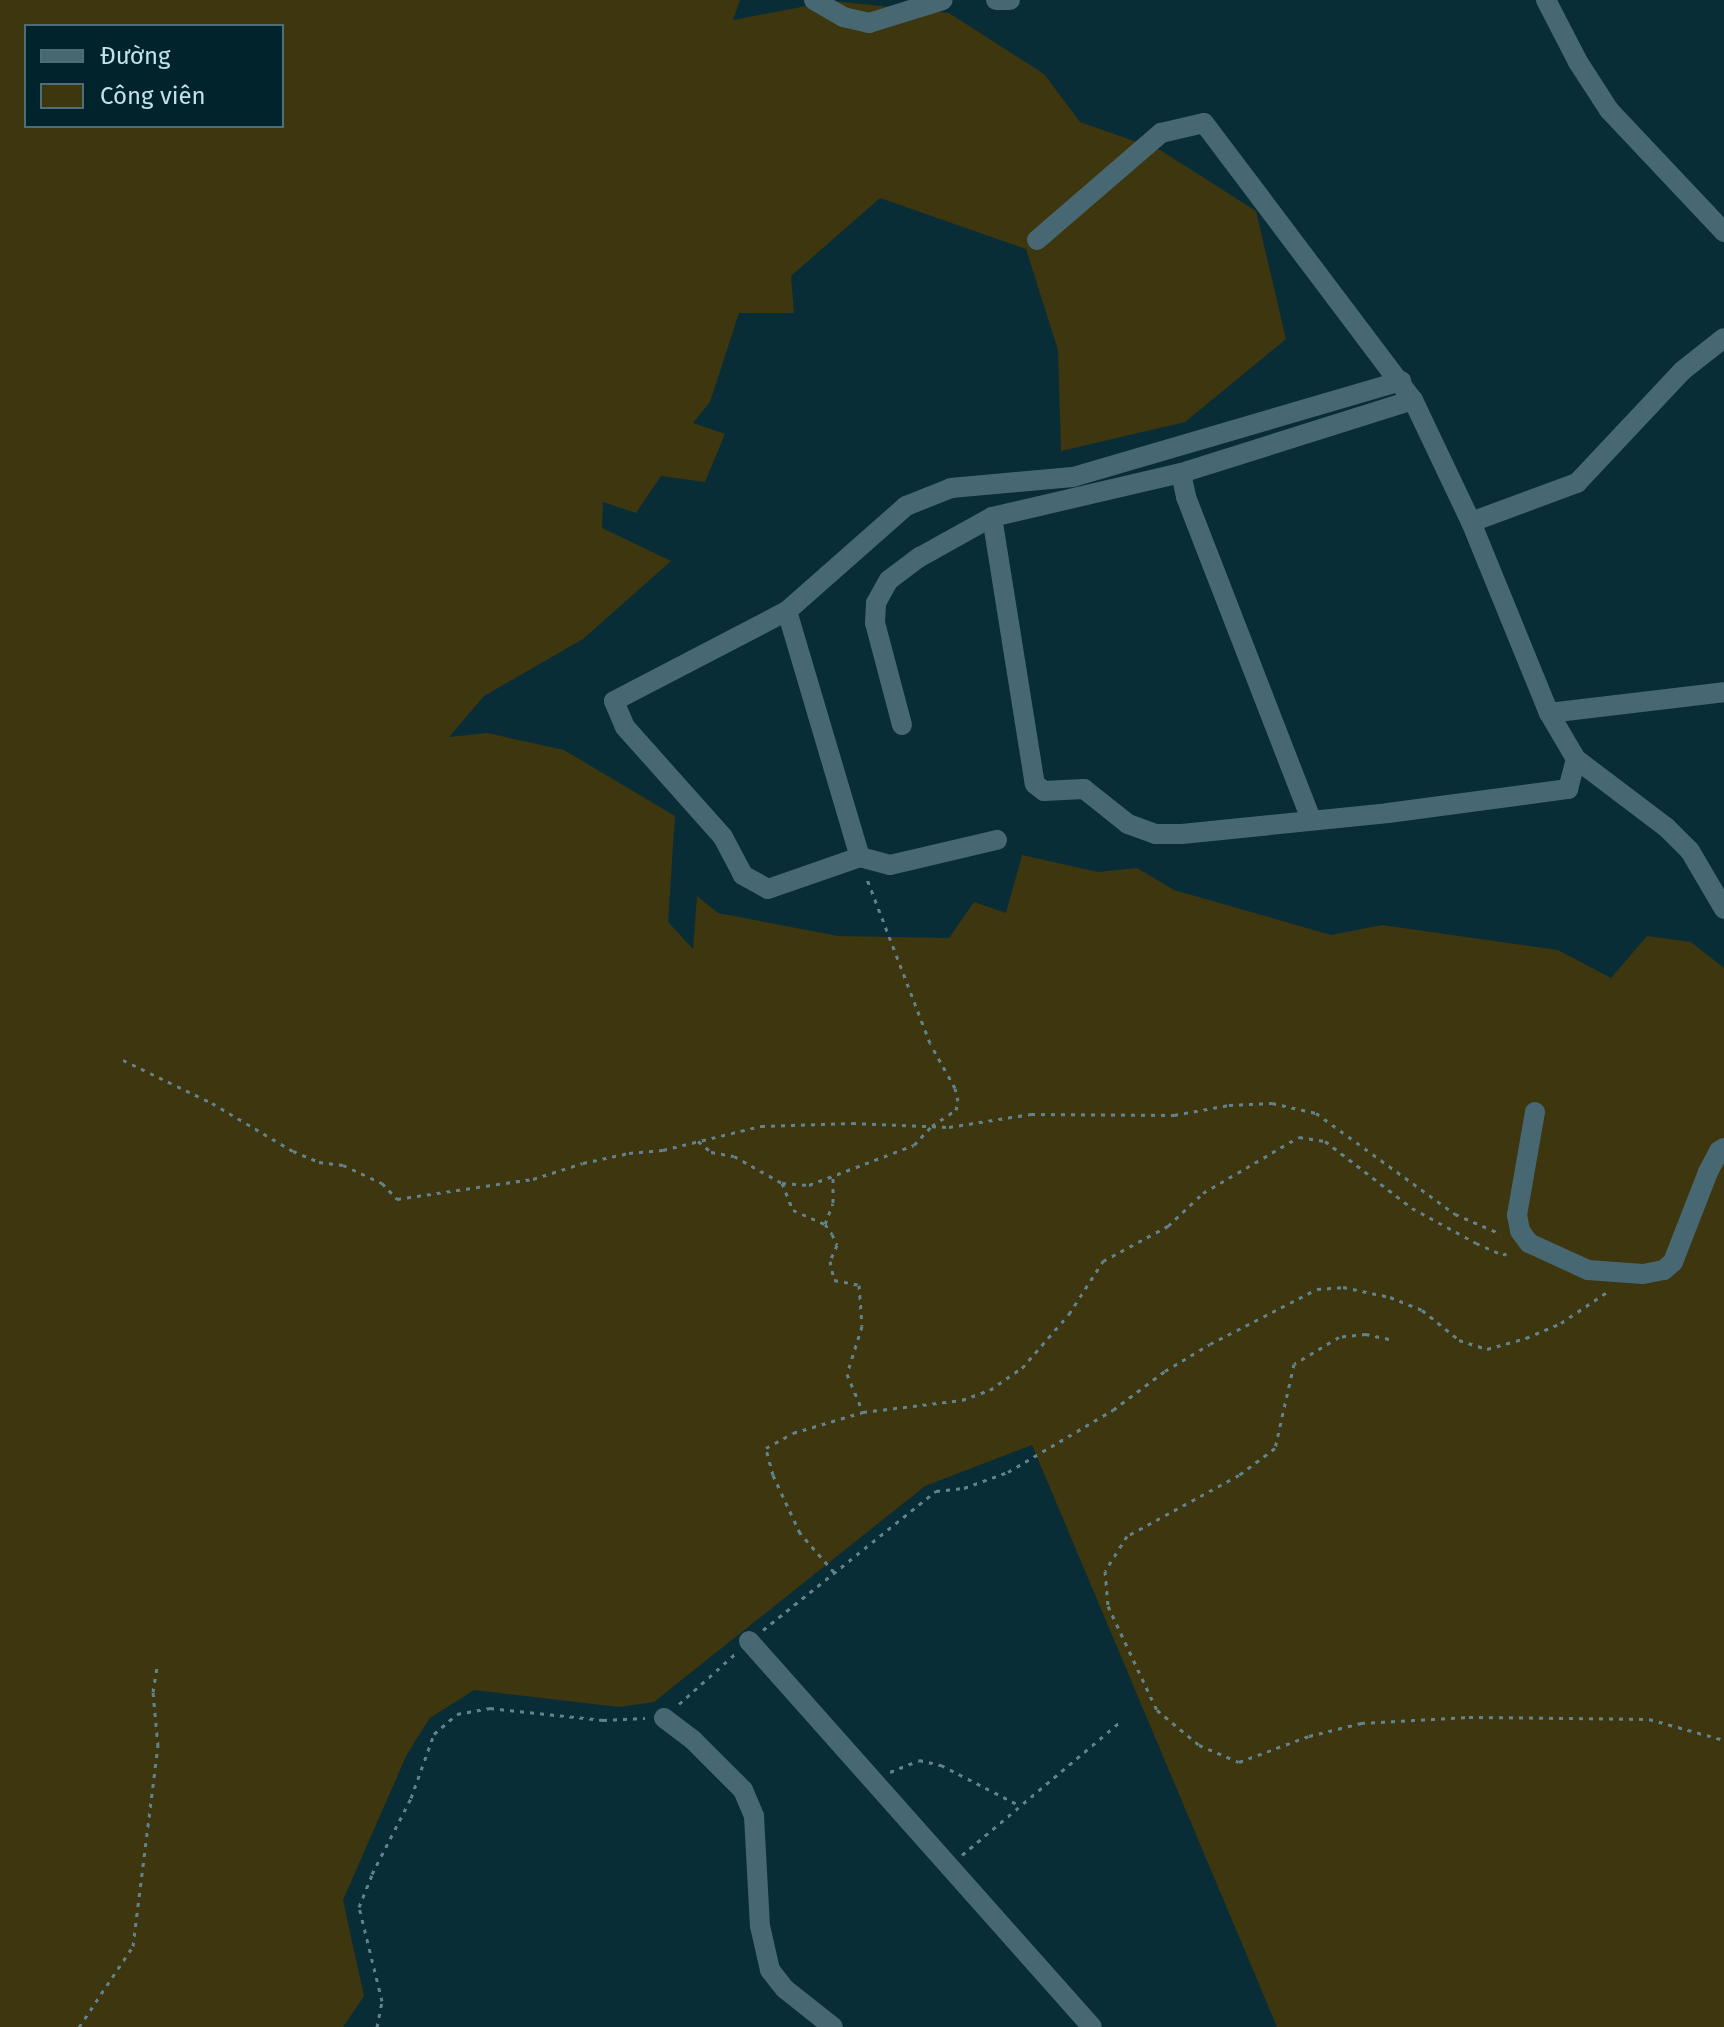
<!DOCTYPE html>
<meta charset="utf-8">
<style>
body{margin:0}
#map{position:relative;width:1724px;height:2027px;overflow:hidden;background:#092d36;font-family:"Fira Sans",sans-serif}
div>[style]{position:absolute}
.green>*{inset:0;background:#3d360e}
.path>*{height:3px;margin-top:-1.5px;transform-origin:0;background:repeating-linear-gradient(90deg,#62838d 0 4px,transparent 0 10px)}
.street>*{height:20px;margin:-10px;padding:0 10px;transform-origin:10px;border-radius:10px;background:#476872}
span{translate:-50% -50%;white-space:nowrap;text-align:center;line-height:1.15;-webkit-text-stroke:8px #00232c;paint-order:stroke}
.legend{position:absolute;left:24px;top:24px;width:260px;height:104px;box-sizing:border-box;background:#00232c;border:2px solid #4e6f78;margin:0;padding:10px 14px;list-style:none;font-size:24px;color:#c2e1eb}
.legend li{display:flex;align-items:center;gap:16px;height:40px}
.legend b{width:40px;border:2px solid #4e6f78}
</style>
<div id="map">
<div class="green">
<div style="clip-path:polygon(evenodd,0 0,740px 0,733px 20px,833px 1px,949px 13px,1044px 74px,1080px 122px,1160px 150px,1256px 211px,1286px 339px,1185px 422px,1061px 451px,1058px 350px,1026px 249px,880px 198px,791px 276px,794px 313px,739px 313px,710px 402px,693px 423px,725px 434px,705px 482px,661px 476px,636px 513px,603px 502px,602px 528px,671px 561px,583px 639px,484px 696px,449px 737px,487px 733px,564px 750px,675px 816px,668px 922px,693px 949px,697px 896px,718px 913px,838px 936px,949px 938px,974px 902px,1006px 913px,1022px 855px,1098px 872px,1137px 868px,1174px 890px,1331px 935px,1382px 925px,1558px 950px,1611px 978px,1647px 936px,1691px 942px,1724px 968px,1724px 2027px,1277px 2027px,1032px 1445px,925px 1486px,654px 1702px,619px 1707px,474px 1690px,430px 1718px,407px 1754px,343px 1900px,364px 1996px,343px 2027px,0 2027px,0 0,26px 26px,282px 26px,282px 126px,26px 126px,26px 26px)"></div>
</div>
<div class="path">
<div style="left:123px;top:1060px;width:99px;rotate:25.8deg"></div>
<div style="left:212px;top:1103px;width:94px;rotate:30.7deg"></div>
<div style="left:293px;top:1151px;width:28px;rotate:23deg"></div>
<div style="left:319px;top:1162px;width:24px;rotate:7deg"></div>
<div style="left:343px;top:1165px;width:43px;rotate:24.8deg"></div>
<div style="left:382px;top:1183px;width:22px;rotate:47deg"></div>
<div style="left:397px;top:1199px;width:137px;rotate:-8.4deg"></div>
<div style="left:533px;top:1179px;width:52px;rotate:-17.7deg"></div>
<div style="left:583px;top:1163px;width:47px;rotate:-12.3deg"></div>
<div style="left:629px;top:1153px;width:34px;rotate:-5deg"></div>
<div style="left:663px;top:1150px;width:101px;rotate:-13.8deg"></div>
<div style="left:761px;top:1126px;width:91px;rotate:-1.9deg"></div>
<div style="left:852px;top:1123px;width:97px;rotate:2.4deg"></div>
<div style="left:949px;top:1127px;width:83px;rotate:-9deg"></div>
<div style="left:1031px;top:1114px;width:143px;rotate:0.4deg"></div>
<div style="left:1174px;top:1115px;width:56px;rotate:-10.3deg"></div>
<div style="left:1229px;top:1105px;width:43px;rotate:-2.7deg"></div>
<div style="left:1272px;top:1103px;width:45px;rotate:12.8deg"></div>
<div style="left:1316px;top:1113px;width:172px;rotate:36deg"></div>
<div style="left:1455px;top:1214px;width:50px;rotate:23.5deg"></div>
<div style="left:698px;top:1141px;width:17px;rotate:40deg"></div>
<div style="left:711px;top:1152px;width:23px;rotate:10deg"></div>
<div style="left:734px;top:1156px;width:55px;rotate:29.4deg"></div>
<div style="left:782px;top:1183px;width:27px;rotate:4deg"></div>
<div style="left:809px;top:1185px;width:112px;rotate:-20.9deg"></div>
<div style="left:914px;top:1145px;width:26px;rotate:-47deg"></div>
<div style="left:932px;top:1126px;width:29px;rotate:-34deg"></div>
<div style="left:956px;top:1110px;width:9px;rotate:-77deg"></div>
<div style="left:958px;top:1101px;width:13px;rotate:-103deg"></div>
<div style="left:955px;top:1088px;width:51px;rotate:-119.1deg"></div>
<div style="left:930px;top:1043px;width:176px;rotate:-111deg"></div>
<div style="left:782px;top:1183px;width:29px;rotate:68deg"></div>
<div style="left:793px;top:1210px;width:35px;rotate:24deg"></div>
<div style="left:825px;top:1224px;width:12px;rotate:55deg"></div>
<div style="left:832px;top:1234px;width:12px;rotate:66deg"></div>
<div style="left:837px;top:1245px;width:17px;rotate:114deg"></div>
<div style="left:830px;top:1261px;width:19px;rotate:78deg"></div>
<div style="left:834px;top:1280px;width:25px;rotate:11deg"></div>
<div style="left:859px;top:1285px;width:41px;rotate:85.8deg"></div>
<div style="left:862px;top:1326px;width:50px;rotate:107.4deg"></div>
<div style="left:847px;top:1374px;width:41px;rotate:67.2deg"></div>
<div style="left:825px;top:1224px;width:22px;rotate:-69deg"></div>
<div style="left:833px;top:1203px;width:25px;rotate:-90deg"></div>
<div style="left:1389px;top:1339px;width:24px;rotate:-168deg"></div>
<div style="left:1366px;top:1334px;width:27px;rotate:174deg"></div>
<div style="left:1339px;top:1337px;width:52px;rotate:149deg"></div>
<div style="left:1294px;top:1364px;width:86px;rotate:102.7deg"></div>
<div style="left:1275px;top:1448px;width:45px;rotate:143.1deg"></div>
<div style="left:1239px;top:1475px;width:128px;rotate:151.4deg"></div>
<div style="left:1127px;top:1536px;width:41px;rotate:122.2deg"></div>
<div style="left:1105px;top:1571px;width:35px;rotate:85deg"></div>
<div style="left:1108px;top:1606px;width:115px;rotate:64.8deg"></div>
<div style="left:1157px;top:1710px;width:55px;rotate:39.8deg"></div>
<div style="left:1199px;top:1745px;width:43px;rotate:23deg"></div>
<div style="left:1239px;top:1762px;width:75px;rotate:-20.4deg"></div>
<div style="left:1309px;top:1736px;width:54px;rotate:-14deg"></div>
<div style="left:1361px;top:1723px;width:108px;rotate:-3.2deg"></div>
<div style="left:1469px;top:1717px;width:180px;rotate:0.6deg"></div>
<div style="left:1649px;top:1719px;width:78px;rotate:15.6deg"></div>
<div style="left:834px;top:1572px;width:52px;rotate:-131.1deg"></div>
<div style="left:800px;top:1533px;width:64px;rotate:-115deg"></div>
<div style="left:773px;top:1475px;width:28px;rotate:-105deg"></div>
<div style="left:766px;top:1448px;width:31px;rotate:-29deg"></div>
<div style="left:793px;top:1433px;width:73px;rotate:-16.7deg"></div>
<div style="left:863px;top:1412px;width:100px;rotate:-6.9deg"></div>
<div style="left:962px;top:1400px;width:30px;rotate:-20deg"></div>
<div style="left:990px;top:1390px;width:39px;rotate:-35deg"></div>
<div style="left:1022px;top:1368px;width:72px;rotate:-49deg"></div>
<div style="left:1069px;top:1314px;width:63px;rotate:-57.3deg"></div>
<div style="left:1103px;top:1261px;width:74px;rotate:-28.3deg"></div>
<div style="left:1168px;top:1226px;width:48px;rotate:-43.3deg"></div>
<div style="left:1203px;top:1193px;width:111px;rotate:-30.3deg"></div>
<div style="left:1299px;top:1137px;width:26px;rotate:9deg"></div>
<div style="left:1325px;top:1141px;width:110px;rotate:37.6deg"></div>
<div style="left:1412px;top:1208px;width:73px;rotate:28.7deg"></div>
<div style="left:1476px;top:1243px;width:30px;rotate:24deg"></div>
<div style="left:1503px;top:1255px;width:9px;rotate:-27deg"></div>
<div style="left:763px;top:1630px;width:222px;rotate:-38.8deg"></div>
<div style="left:936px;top:1491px;width:28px;rotate:-6deg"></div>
<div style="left:964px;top:1488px;width:47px;rotate:-20deg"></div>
<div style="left:1008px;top:1472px;width:122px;rotate:-30.6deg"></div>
<div style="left:1113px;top:1410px;width:65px;rotate:-36.9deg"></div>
<div style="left:1165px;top:1371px;width:52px;rotate:-31deg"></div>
<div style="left:1210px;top:1344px;width:120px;rotate:-27.2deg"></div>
<div style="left:1317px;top:1289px;width:26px;rotate:-4deg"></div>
<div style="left:1343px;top:1287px;width:48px;rotate:12deg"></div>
<div style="left:1390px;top:1297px;width:35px;rotate:22deg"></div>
<div style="left:1422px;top:1310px;width:48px;rotate:39deg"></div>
<div style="left:1459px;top:1340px;width:29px;rotate:18deg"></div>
<div style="left:1487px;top:1349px;width:41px;rotate:-15.8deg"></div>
<div style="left:1526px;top:1338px;width:38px;rotate:-23deg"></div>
<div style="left:1561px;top:1323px;width:59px;rotate:-34deg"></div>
<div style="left:679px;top:1704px;width:76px;rotate:-41.8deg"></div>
<div style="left:890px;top:1772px;width:31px;rotate:-22deg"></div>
<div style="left:919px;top:1760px;width:23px;rotate:13deg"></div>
<div style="left:941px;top:1765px;width:85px;rotate:27.2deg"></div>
<div style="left:962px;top:1855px;width:205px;rotate:-40.1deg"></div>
<div style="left:79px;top:2027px;width:97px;rotate:-56.3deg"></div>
<div style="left:133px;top:1946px;width:202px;rotate:-82.9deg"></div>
<div style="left:158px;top:1746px;width:54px;rotate:-95.3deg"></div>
<div style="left:153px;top:1692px;width:26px;rotate:-81deg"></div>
<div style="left:377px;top:2027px;width:26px;rotate:-79deg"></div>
<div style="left:382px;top:2001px;width:97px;rotate:-103.7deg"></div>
<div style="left:359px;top:1907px;width:35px;rotate:-68deg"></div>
<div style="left:372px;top:1874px;width:85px;rotate:-62.8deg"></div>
<div style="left:411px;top:1798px;width:68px;rotate:-70.2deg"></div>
<div style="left:434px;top:1734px;width:30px;rotate:-41deg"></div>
<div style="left:457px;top:1714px;width:34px;rotate:-10deg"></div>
<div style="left:490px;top:1708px;width:114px;rotate:6.1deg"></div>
<div style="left:603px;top:1720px;width:42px;rotate:-2.7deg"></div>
</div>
<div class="street">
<div style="left:814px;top:0;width:34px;rotate:30deg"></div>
<div style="left:843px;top:17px;width:27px;rotate:13deg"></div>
<div style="left:869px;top:23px;width:77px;rotate:-17.3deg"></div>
<div style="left:996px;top:0;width:14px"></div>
<div style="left:1546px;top:0;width:70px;rotate:62.7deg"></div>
<div style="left:1578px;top:62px;width:57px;rotate:57.1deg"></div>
<div style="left:1609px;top:110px;width:168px;rotate:46.7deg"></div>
<div style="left:1037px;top:240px;width:164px;rotate:-40.8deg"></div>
<div style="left:1161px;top:133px;width:44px;rotate:-13.1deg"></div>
<div style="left:1204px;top:123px;width:347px;rotate:53deg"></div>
<div style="left:1413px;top:400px;width:135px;rotate:64.6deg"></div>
<div style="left:1471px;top:522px;width:206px;rotate:67.8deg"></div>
<div style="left:1549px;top:713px;width:176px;rotate:-6.8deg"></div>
<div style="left:1413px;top:400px;width:243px;rotate:162.5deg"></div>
<div style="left:1181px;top:473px;width:194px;rotate:166.9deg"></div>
<div style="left:992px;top:517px;width:270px;rotate:80.9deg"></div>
<div style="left:1035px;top:784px;width:11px;rotate:38deg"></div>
<div style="left:1044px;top:791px;width:40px;rotate:-2.9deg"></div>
<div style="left:1084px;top:789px;width:56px;rotate:38.5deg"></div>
<div style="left:1128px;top:824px;width:29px;rotate:20deg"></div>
<div style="left:1155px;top:834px;width:27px"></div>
<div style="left:1182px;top:834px;width:207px;rotate:-5.8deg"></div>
<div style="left:1388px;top:813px;width:182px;rotate:-7.6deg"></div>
<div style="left:1568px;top:789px;width:31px;rotate:-75deg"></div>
<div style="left:1181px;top:473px;width:25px;rotate:78deg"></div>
<div style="left:1186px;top:497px;width:345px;rotate:68.8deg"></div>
<div style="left:1471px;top:522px;width:113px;rotate:-20.2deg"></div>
<div style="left:1577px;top:483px;width:154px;rotate:-46.8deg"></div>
<div style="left:1682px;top:371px;width:53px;rotate:-38.2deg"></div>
<div style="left:787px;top:611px;width:257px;rotate:73.5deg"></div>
<div style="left:860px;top:857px;width:97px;rotate:160.8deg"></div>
<div style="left:768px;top:889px;width:29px;rotate:-151deg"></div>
<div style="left:743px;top:875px;width:43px;rotate:-117.8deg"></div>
<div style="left:723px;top:837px;width:147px;rotate:-131.7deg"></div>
<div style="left:625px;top:727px;width:28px;rotate:-113deg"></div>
<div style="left:614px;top:701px;width:195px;rotate:-27.5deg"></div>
<div style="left:787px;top:611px;width:159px;rotate:-41.4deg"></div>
<div style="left:906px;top:506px;width:48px;rotate:-21.8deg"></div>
<div style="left:951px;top:488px;width:122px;rotate:-5.2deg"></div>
<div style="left:1073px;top:477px;width:342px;rotate:-16.3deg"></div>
<div style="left:1549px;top:713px;width:53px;rotate:59.6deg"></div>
<div style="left:1576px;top:759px;width:113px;rotate:37.1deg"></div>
<div style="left:1666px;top:827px;width:34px;rotate:45deg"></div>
<div style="left:1690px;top:851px;width:67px;rotate:59.6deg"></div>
<div style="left:902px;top:725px;width:106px;rotate:-104.8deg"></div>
<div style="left:875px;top:623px;width:20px;rotate:-87deg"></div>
<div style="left:876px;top:603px;width:26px;rotate:-61deg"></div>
<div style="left:889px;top:580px;width:39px;rotate:-37deg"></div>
<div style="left:920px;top:557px;width:82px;rotate:-29.1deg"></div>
<div style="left:860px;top:857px;width:31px;rotate:15deg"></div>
<div style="left:890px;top:865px;width:110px;rotate:-13.2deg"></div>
<div style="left:1535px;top:1112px;width:105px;rotate:99.9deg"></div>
<div style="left:1517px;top:1215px;width:16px;rotate:79deg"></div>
<div style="left:1520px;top:1231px;width:15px;rotate:53deg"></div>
<div style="left:1529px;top:1243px;width:65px;rotate:24.6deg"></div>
<div style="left:1588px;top:1270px;width:55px;rotate:4.2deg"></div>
<div style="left:1643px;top:1274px;width:21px;rotate:-11deg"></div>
<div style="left:1664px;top:1270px;width:12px;rotate:-42deg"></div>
<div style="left:1673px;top:1262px;width:97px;rotate:-68.7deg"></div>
<div style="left:1708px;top:1172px;width:24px;rotate:-62deg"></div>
<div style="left:1719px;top:1151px;width:6px;rotate:-31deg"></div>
<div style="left:749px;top:1641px;width:516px;rotate:48.38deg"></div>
<div style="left:664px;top:1718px;width:36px;rotate:37deg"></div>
<div style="left:693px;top:1740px;width:71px;rotate:45deg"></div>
<div style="left:743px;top:1790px;width:28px;rotate:67deg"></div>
<div style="left:754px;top:1816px;width:110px;rotate:86.9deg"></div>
<div style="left:760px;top:1926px;width:45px;rotate:77.2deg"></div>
<div style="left:770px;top:1970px;width:24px;rotate:52deg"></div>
<div style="left:785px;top:1989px;width:61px;rotate:38.4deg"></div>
</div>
<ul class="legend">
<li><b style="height:10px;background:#476872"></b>Đường</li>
<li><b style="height:22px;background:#3d360e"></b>Công viên</li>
</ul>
</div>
